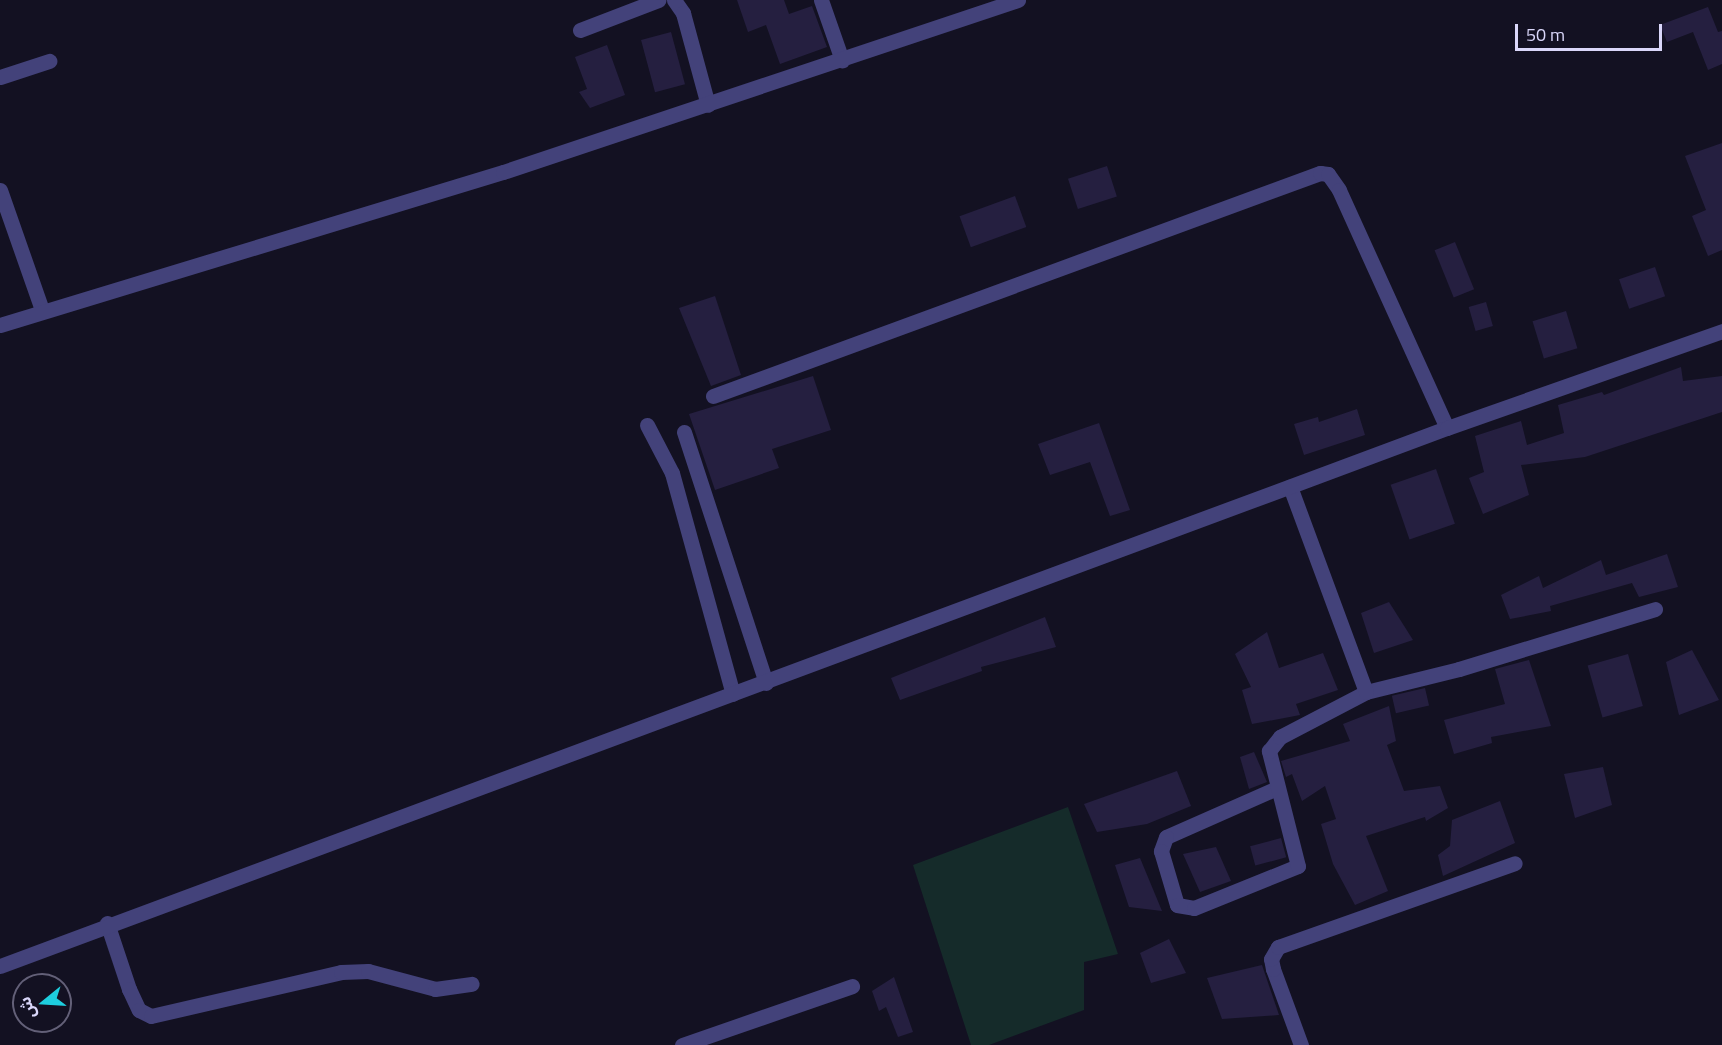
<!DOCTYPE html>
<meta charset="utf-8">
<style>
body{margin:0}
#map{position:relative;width:1722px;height:1045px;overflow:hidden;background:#131122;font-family:"Titillium Web","Noto Sans Arabic",sans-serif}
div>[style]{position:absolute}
.green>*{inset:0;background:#152b2a}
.building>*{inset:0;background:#251f40;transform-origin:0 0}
.minor>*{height:15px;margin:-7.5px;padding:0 7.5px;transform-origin:7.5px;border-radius:7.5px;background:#43427a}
span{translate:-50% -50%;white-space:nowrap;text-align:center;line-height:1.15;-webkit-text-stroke:5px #131122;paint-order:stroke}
.north{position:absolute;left:12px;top:973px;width:60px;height:60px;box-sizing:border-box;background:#131122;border:2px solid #636078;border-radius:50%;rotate:252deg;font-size:16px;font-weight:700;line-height:24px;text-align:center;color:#dad7fa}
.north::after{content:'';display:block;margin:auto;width:21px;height:27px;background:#1ecedf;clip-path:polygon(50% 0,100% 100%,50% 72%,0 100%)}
.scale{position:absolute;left:1515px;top:24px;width:147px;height:27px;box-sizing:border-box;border:3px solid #dad7fa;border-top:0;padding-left:8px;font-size:18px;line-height:21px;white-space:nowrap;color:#dad7fa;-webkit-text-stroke:4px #131122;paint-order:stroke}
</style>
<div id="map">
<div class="green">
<div style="clip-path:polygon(1068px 807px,1118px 954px,1084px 962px,1084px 1010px,989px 1045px,971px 1045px,913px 865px)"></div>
</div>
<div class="building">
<div style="clip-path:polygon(737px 0,784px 0,789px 14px,812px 6px,827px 47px,780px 64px,766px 25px,748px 32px)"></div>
<div style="clip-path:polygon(1708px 7px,1718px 32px,1722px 31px,1722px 64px,1708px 70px,1693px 32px,1667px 42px,1660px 25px)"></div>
<div style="left:671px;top:32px;width:54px;height:31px;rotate:75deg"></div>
<div style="clip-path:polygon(607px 45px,625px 95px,590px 108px,579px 92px,587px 89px,575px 57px)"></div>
<div style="clip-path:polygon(1722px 143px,1722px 250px,1708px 256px,1692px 216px,1706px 210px,1685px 156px)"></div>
<div style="left:1107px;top:166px;width:32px;height:41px;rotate:72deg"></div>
<div style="left:1015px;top:196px;width:33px;height:59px;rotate:70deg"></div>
<div style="left:1455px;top:242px;width:51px;height:22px;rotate:68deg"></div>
<div style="left:1655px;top:267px;width:31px;height:38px;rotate:71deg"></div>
<div style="clip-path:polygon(715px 296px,741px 375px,711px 386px,679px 308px)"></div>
<div style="left:1486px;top:302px;width:25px;height:18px;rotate:74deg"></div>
<div style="left:1566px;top:311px;width:39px;height:35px;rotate:73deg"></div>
<div style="clip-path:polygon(1681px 367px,1683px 381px,1722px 376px,1722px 412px,1585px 457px,1521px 465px,1529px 495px,1483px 514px,1469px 478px,1484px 472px,1475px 436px,1521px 421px,1527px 445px,1564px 433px,1558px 405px,1602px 392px,1604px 395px)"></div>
<div style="clip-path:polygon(813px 376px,831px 430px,772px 449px,779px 468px,715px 490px,689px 414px)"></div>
<div style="clip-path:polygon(1357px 409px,1365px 435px,1304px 455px,1294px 424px,1318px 417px,1319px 422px)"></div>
<div style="clip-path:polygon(1099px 423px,1130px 510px,1110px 516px,1090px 462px,1050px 475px,1038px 444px)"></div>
<div style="left:1436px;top:469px;width:58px;height:48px;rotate:71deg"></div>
<div style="clip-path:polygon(1667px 554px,1678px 587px,1639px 597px,1632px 583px,1550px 606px,1551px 611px,1510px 619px,1501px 595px,1539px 576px,1543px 588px,1601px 560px,1606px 575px)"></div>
<div style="clip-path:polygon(1389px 602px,1413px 640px,1374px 653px,1361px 613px)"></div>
<div style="clip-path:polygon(1045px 617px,1056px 647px,981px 667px,982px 671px,900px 700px,891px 678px)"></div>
<div style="clip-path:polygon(1267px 632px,1279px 668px,1323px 653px,1338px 690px,1296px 704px,1300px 715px,1252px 724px,1242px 690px,1251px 687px,1235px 654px)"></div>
<div style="clip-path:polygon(1692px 650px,1719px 700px,1679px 715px,1666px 662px)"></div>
<div style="left:1628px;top:654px;width:54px;height:42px;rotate:74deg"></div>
<div style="clip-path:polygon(1529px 660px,1551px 726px,1491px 737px,1492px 743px,1454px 754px,1444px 720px,1505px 704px,1495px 669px)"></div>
<div style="left:1425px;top:688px;width:18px;height:34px;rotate:77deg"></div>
<div style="clip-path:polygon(1389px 706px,1396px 741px,1387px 745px,1404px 791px,1440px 786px,1448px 808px,1426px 821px,1425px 817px,1366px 836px,1388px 891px,1355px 905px,1333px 864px,1321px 824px,1336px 819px,1325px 786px,1302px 801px,1292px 774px,1286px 777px,1281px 761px,1350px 741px,1343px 724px)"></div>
<div style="clip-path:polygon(1254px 752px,1267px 782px,1249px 789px,1240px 757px)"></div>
<div style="clip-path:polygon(1603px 767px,1612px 805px,1575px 818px,1564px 774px)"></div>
<div style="clip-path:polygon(1177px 771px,1191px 806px,1147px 824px,1097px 832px,1084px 804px)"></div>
<div style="clip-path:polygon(1500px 801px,1515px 843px,1443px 876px,1438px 855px,1450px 846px,1452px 820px)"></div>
<div style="left:1281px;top:838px;width:20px;height:32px;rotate:75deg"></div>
<div style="clip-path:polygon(1216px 847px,1231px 881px,1200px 892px,1183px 854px)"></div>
<div style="clip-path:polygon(1140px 858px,1162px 911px,1129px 907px,1115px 865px)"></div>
<div style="clip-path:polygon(1169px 939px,1186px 973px,1151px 983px,1140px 953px)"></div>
<div style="clip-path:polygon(1262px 965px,1279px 1015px,1222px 1019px,1207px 978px)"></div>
<div style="clip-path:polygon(894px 977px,913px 1032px,898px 1037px,886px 1007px,879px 1011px,872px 991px)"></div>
</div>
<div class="minor">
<div style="left:674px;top:0;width:16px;rotate:55deg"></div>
<div style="left:683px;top:13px;width:95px;rotate:74.8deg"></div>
<div style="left:821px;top:0;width:64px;rotate:70.7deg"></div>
<div style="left:580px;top:30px;width:84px;rotate:-21deg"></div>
<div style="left:0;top:77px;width:52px;rotate:-18.1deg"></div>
<div style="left:0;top:190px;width:127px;rotate:70.7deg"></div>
<div style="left:0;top:325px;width:526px;rotate:-16.92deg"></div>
<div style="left:503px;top:172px;width:543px;rotate:-18.47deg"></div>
<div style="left:713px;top:396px;width:647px;rotate:-20.17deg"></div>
<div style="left:1320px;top:173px;width:8px;rotate:7deg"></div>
<div style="left:1328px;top:174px;width:19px;rotate:55deg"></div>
<div style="left:1339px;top:190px;width:261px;rotate:65.6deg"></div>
<div style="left:647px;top:425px;width:54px;rotate:62.5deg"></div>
<div style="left:672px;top:473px;width:229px;rotate:74.6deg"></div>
<div style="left:684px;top:432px;width:264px;rotate:71.9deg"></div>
<div style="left:1366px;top:692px;width:96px;rotate:-13.9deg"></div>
<div style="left:1459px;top:669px;width:205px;rotate:-17deg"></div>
<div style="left:1277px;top:788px;width:121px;rotate:156.2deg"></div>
<div style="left:1166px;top:837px;width:15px;rotate:110deg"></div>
<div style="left:1161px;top:851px;width:56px;rotate:73.5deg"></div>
<div style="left:1177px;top:905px;width:17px;rotate:10deg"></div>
<div style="left:1194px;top:908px;width:112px;rotate:-22deg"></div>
<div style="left:1298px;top:866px;width:119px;rotate:-104.2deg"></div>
<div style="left:1269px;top:751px;width:18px;rotate:-52deg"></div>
<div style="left:1280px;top:737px;width:97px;rotate:-27.6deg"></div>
<div style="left:1366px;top:692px;width:219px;rotate:-110.3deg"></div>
<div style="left:107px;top:923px;width:70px;rotate:71.6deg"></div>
<div style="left:129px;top:989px;width:23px;rotate:65deg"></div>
<div style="left:139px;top:1010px;width:13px;rotate:27deg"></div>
<div style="left:151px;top:1016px;width:195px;rotate:-13deg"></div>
<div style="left:341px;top:972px;width:27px;rotate:-2deg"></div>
<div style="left:368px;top:971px;width:69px;rotate:15deg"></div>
<div style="left:435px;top:989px;width:37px;rotate:-8deg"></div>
<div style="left:0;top:966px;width:1544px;rotate:-20.4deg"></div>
<div style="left:1447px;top:428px;width:292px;rotate:-19.4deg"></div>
<div style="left:682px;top:1045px;width:180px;rotate:-19.1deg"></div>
<div style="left:1301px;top:1045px;width:81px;rotate:-110.2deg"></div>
<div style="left:1273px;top:969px;width:10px;rotate:-101deg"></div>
<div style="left:1271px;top:959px;width:14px;rotate:-60deg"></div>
<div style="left:1278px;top:947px;width:251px;rotate:-19.5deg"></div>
</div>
<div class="north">ش</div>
<div class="scale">50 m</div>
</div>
